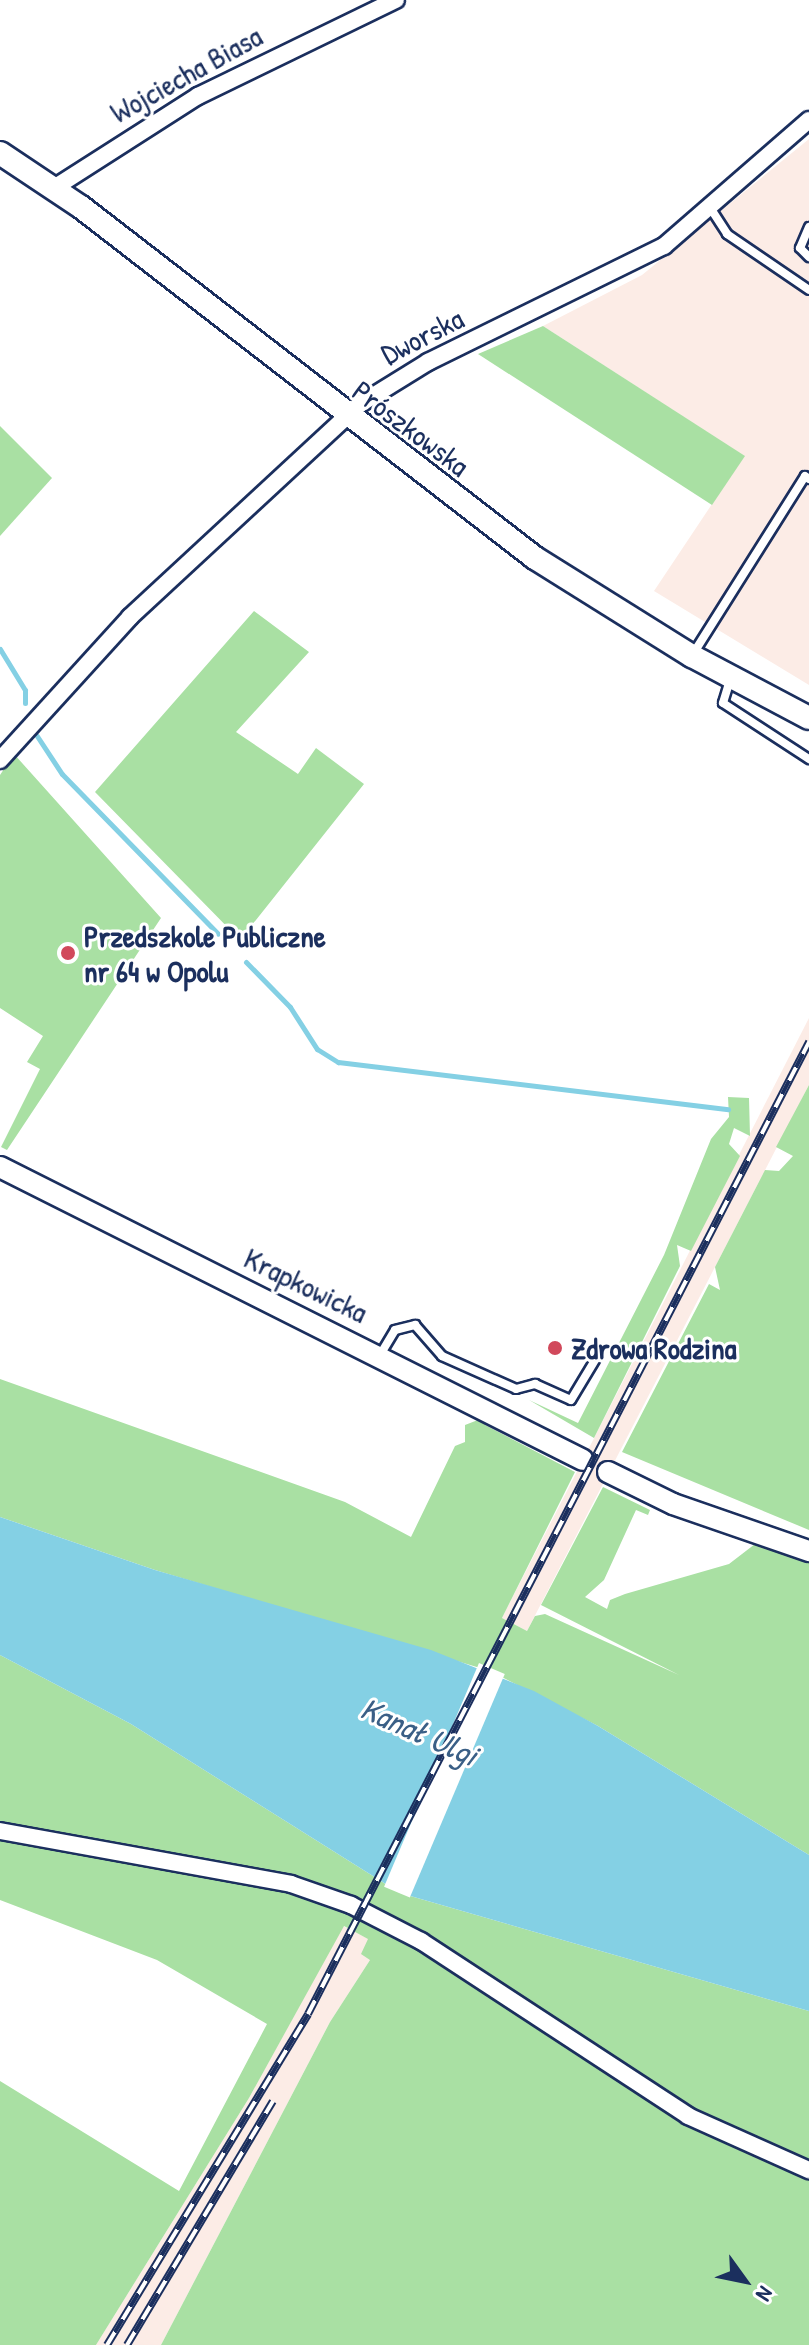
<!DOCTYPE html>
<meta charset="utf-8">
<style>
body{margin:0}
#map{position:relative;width:809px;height:2345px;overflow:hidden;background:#fff;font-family:"Patrick Hand",sans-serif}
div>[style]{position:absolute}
.built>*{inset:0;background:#fcece6}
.green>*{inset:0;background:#a9e0a3}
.water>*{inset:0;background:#84d0e4}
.pier>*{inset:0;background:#fff;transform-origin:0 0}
.stream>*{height:5px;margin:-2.5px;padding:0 2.5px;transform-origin:2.5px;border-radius:2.5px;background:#84d0e4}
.roads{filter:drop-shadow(2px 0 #1b2f5e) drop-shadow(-2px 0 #1b2f5e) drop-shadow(0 2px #1b2f5e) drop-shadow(0 -2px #1b2f5e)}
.service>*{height:8px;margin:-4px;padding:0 4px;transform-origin:4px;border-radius:4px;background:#fff}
.minor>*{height:16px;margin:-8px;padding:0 8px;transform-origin:8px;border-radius:8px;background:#fff}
.tertiary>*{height:20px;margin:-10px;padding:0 10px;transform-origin:10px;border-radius:10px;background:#fff}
.secondary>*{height:22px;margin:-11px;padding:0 11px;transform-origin:11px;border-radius:11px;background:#fff}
.rail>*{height:8px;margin-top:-4px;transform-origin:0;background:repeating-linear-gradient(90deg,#fff 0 15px,#1b2f5e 0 30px);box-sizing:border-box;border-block:2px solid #1b2f5e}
.dots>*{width:22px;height:22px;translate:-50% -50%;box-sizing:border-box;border:4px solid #fff;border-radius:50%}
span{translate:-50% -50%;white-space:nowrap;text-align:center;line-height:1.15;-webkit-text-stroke:6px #fff;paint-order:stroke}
.street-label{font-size:30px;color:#1b2f5e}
.poi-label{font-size:30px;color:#1b2f5e;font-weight:700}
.left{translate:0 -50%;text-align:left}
.water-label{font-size:32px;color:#3a5f86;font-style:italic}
.north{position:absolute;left:705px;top:2241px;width:80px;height:80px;-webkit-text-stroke:6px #fff;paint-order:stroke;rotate:123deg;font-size:22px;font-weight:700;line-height:32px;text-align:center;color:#1b2f5e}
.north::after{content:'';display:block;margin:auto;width:28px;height:36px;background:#1b2f5e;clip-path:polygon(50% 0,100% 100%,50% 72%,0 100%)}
</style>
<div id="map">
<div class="built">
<div style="clip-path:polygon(809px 139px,809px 685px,654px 591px,744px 456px,543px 326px,642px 275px)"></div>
<div style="clip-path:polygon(809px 1018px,809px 1085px,527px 1631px,502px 1618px)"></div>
<div style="clip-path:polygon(343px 1926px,369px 1939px,370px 1960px,330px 2022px,161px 2345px,96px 2345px,249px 2098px)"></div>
</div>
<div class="green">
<div style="clip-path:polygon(543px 326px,745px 456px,712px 505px,478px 354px)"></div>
<div style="clip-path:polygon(0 426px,52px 478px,0 536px)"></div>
<div style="clip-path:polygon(254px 611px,309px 652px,236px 732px,298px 774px,316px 748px,364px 784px,240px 940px,95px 792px)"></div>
<div style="clip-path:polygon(14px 754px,161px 918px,7px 1150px,1px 1147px,40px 1069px,27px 1062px,43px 1036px,0 1008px,0 775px)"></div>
<div style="clip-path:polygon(809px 1085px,809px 1530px,622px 1452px,709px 1284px,720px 1290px,715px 1267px,765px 1170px,779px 1171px,793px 1156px,776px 1147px)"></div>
<div style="clip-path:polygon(728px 1097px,749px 1098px,750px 1136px,734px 1128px,729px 1144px,740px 1156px,691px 1251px,677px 1245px,680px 1266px,594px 1438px,529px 1400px,578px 1423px,664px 1255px,711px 1139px,729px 1117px)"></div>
<div style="clip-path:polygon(0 1379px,345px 1502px,411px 1537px,455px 1446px,465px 1442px,465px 1425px,483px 1418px,485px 1425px,575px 1472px,502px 1618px,527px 1631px,535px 1616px,545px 1614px,679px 1675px,541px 1605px,603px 1487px,650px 1510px,648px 1515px,636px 1510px,604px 1580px,585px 1597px,607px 1609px,610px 1600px,625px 1594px,729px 1564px,755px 1544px,809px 1560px,809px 1855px,598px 1726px,490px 1671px,155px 1570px,0 1517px)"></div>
<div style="clip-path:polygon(0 1655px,131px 1724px,400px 1893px,809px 2011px,809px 2345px,161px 2345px,330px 2022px,370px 1960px,361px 1954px,368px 1939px,344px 1926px,249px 2098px,96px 2345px,0 2345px,0 2081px,179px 2191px,267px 2024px,157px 1960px,0 1900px)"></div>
</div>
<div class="water">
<div style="clip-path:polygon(0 1517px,155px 1570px,431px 1650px,534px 1691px,598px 1726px,809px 1855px,809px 2011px,400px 1893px,131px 1724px,0 1655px)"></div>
</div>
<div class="pier">
<div style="left:479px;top:1663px;width:28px;height:243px;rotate:23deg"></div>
</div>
<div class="stream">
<div style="left:0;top:649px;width:48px;rotate:58.6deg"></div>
<div style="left:25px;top:690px;width:13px;rotate:90deg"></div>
<div style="left:37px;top:736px;width:45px;rotate:56.7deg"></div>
<div style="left:62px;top:774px;width:223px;rotate:45.7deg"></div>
<div style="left:246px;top:962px;width:63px;rotate:45.6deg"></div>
<div style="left:290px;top:1007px;width:50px;rotate:57.3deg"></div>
<div style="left:317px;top:1049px;width:25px;rotate:32deg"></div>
<div style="left:338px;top:1062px;width:393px;rotate:6.9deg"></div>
</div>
<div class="roads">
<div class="service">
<div style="left:711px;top:209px;width:30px;rotate:57deg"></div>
<div style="left:727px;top:234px;width:99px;rotate:34.3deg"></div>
<div style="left:809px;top:227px;width:23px;rotate:113deg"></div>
<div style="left:800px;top:248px;width:13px;rotate:45deg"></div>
<div style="left:693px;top:654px;width:210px;rotate:-57.8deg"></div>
<div style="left:805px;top:476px;width:5px;rotate:37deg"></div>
<div style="left:730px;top:680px;width:24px;rotate:107deg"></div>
<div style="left:723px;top:703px;width:103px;rotate:33.1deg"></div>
<div style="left:380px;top:1355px;width:29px;rotate:-59deg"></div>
<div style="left:395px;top:1330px;width:21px;rotate:-14deg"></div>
<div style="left:415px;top:1325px;width:41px;rotate:48.9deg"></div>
<div style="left:442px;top:1356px;width:81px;rotate:24deg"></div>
<div style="left:516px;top:1389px;width:20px;rotate:-15deg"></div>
<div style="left:535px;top:1384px;width:39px;rotate:24deg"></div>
<div style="left:571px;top:1400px;width:47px;rotate:-59deg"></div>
</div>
<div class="minor">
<div style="left:54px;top:188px;width:171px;rotate:-32.6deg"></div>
<div style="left:198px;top:96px;width:220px;rotate:-25.9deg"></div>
<div style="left:0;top:760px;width:193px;rotate:-47.7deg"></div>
<div style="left:130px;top:617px;width:313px;rotate:-42.8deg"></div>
<div style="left:360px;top:404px;width:80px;rotate:-31.7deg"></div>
<div style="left:428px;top:362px;width:263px;rotate:-26.2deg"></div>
<div style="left:664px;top:246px;width:192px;rotate:-41deg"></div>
<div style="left:0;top:1831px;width:296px;rotate:10.3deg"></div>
<div style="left:291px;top:1884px;width:64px;rotate:19.3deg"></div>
<div style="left:351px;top:1905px;width:79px;rotate:27.2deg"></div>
<div style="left:421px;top:1941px;width:319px;rotate:33.2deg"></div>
<div style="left:688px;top:2116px;width:133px;rotate:24.1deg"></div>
</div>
<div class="tertiary">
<div style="left:0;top:1167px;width:652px;rotate:26.68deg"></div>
<div style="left:608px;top:1472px;width:72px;rotate:26.2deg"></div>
<div style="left:673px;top:1504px;width:144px;rotate:19.1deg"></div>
</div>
<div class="secondary">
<div style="left:0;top:153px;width:97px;rotate:33.7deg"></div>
<div style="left:81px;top:207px;width:574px;rotate:37.71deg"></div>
<div style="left:535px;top:558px;width:185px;rotate:32deg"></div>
<div style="left:692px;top:656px;width:132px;rotate:27.9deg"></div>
</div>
</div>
<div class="rail">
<div style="left:107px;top:2345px;width:387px;rotate:-58.7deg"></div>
<div style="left:308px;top:2014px;width:1094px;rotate:-62.73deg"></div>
<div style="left:127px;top:2345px;width:284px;rotate:-59.1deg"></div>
</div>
<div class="dots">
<div style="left:68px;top:953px;background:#d1495b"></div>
<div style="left:555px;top:1348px;background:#d1495b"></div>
</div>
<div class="street-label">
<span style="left:186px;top:74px;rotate:-29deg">Wojciecha Biasa</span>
<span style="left:422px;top:336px;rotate:-27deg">Dworska</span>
<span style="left:411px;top:428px;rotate:37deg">Prószkowska</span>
<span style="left:306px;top:1285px;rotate:26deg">Krapkowicka</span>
</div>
<div class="poi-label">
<span class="left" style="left:84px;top:953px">Przedszkole Publiczne<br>nr 64 w Opolu</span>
<span class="left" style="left:571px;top:1348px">Zdrowa Rodzina</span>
</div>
<div class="water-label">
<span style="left:419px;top:1732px;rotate:24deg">Kanał Ulgi</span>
</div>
<div class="north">N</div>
</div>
